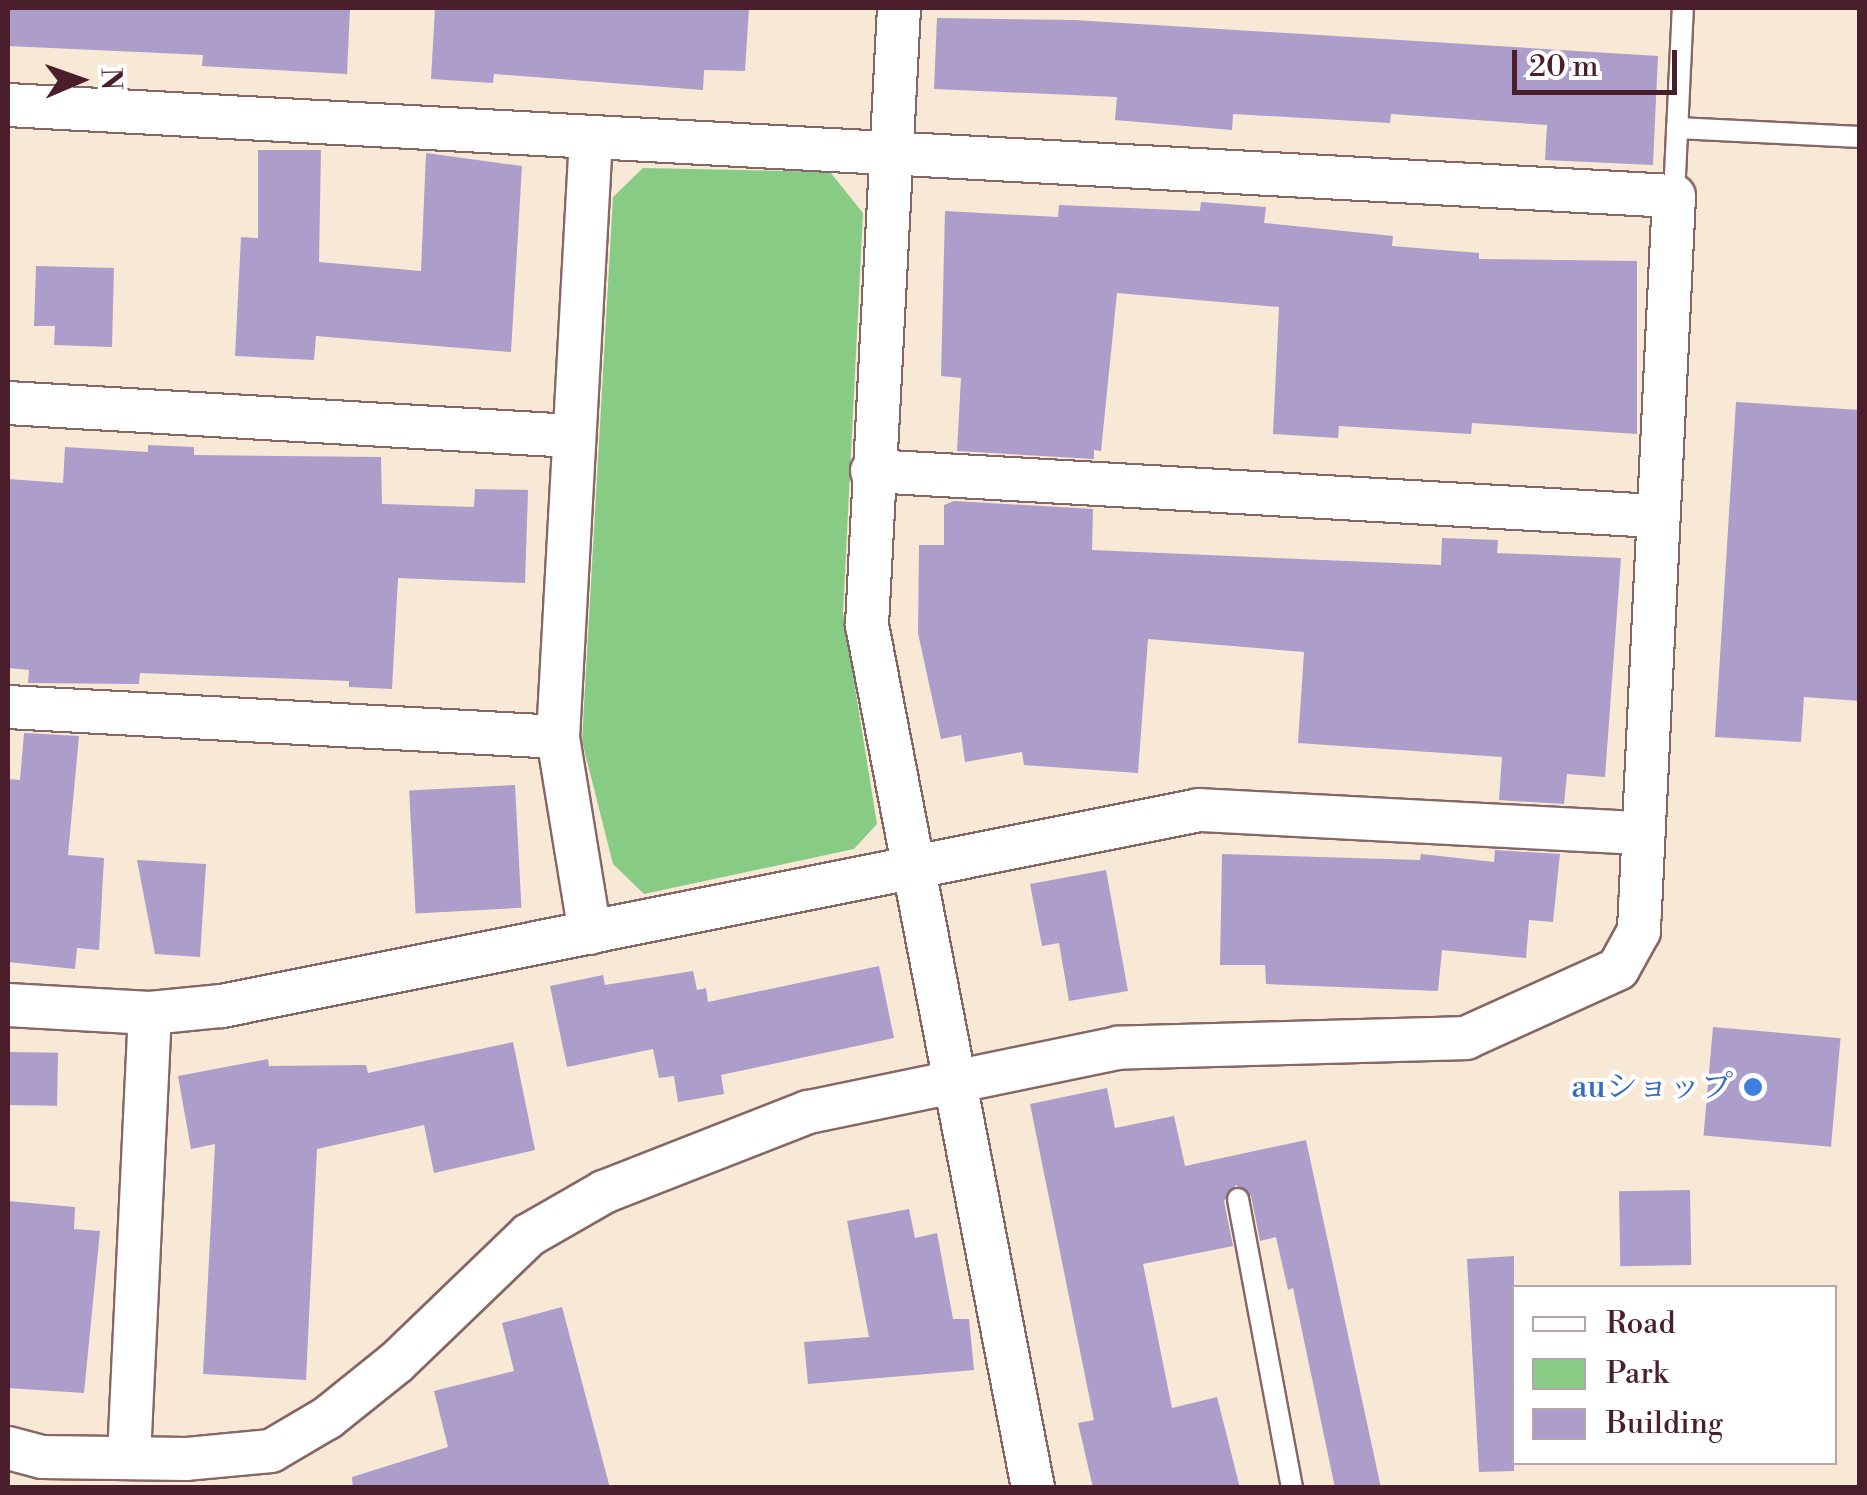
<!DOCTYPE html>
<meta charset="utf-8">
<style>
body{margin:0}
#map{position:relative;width:1867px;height:1495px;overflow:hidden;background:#f7e9d5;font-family:"Libre Bodoni","Noto Serif JP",serif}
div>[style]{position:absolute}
.green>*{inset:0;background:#87cb85}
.building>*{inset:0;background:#ac9dca;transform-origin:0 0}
.roads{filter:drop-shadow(2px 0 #876666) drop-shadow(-2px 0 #876666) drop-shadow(0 2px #876666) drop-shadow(0 -2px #876666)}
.lane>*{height:20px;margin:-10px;padding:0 10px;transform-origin:10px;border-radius:10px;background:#fff}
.street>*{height:42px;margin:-21px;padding:0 21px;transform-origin:21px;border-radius:21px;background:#fff}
.dots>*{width:28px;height:28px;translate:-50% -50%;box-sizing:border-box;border:5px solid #fff;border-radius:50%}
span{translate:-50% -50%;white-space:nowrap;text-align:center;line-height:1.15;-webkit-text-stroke:8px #fff;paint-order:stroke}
.shop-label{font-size:32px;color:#366cbe}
.right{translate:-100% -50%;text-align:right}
.frame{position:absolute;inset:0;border:10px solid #4a1f2b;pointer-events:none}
.legend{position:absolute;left:1512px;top:1285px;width:325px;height:180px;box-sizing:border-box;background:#fff;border:2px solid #b7a5aa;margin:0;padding:12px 18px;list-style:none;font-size:30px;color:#4a1f2b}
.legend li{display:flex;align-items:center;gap:20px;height:50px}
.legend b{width:50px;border:2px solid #b7a5aa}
.north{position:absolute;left:30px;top:30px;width:100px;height:100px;-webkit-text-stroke:8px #fff;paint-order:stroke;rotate:88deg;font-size:28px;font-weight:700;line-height:40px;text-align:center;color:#4a1f2b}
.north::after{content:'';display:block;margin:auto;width:35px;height:45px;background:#4a1f2b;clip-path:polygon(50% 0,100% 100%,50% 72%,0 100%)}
.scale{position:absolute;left:1512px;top:50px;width:165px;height:45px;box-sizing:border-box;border:5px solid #4a1f2b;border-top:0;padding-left:12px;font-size:30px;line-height:35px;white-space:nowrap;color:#4a1f2b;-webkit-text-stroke:8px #fff;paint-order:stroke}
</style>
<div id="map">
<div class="green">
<div style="clip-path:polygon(643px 168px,830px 172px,863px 213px,843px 613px,877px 824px,854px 849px,644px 894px,613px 864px,582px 741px,613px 197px)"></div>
</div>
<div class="building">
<div style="clip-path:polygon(8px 8px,350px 8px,347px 74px,202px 66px,203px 55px,8px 46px)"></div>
<div style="clip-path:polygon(435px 8px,749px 8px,745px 71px,704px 70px,703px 90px,494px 74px,493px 83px,431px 79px)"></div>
<div style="clip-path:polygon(937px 18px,1074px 20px,1658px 56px,1653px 165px,1545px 160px,1547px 125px,1391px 114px,1390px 123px,1233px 114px,1232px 130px,1115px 120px,1117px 97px,934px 89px)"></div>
<div style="clip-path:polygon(258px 150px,321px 150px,319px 262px,421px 271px,426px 153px,522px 166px,511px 352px,316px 336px,314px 360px,235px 356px,241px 237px,258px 238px)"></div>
<div style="clip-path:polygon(1201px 202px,1266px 207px,1264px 223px,1393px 236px,1392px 246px,1479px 253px,1479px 259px,1637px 261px,1637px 434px,1472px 423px,1471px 434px,1339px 426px,1338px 438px,1273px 434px,1279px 307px,1117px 293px,1101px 451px,1094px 450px,1094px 459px,957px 451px,961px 378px,941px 376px,945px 211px,1058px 217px,1059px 205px,1200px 211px)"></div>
<div style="clip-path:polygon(36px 266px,114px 268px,112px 347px,54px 345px,55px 326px,34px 326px)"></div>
<div style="clip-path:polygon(1736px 402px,1860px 410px,1860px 701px,1804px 697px,1801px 742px,1715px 737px)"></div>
<div style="clip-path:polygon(148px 445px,194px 447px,194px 455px,381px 457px,382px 504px,474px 507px,475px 489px,528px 490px,525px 583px,398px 578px,392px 689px,349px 687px,349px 681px,140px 673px,139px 684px,28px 683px,29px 670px,8px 668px,8px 479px,63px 483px,65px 447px,148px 452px)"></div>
<div style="clip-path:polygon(954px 501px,1093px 509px,1092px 550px,1441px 565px,1442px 538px,1498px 540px,1497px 553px,1621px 558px,1605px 777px,1567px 774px,1564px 804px,1499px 800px,1502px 757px,1298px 743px,1304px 652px,1148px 639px,1138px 773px,1024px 765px,1022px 752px,965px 762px,961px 735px,941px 739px,918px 633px,919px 545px,944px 545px,944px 505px)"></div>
<div style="clip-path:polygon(24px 733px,79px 736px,68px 855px,104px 858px,99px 950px,77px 948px,75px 969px,8px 962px,8px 779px,20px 780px)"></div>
<div style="left:515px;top:785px;width:123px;height:106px;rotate:87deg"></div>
<div style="clip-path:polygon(1495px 850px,1560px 854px,1553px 922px,1529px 920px,1526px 958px,1442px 950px,1438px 991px,1266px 984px,1265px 965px,1220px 965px,1222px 854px,1420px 860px,1421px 854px,1494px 862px)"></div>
<div style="clip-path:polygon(137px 860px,206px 864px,200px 957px,155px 954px)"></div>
<div style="clip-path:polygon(1106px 870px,1128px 991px,1069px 1001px,1059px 943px,1042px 946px,1030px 884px)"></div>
<div style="clip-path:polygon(879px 966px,894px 1038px,721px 1075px,724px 1094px,678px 1102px,674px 1076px,659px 1078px,653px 1049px,567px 1067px,550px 986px,603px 975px,605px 985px,693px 971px,697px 990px,706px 988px,708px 1002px)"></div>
<div style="left:1713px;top:1027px;width:128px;height:109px;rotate:5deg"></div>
<div style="clip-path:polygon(513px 1042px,535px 1150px,434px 1173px,424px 1125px,317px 1149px,306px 1380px,203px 1374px,215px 1144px,191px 1149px,178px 1076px,268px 1059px,269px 1066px,366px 1065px,368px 1073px)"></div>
<div style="left:8px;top:1052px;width:50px;height:53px;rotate:1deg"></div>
<div style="clip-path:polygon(1107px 1088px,1115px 1128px,1174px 1116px,1185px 1166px,1306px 1140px,1381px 1488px,1335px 1488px,1293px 1288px,1288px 1290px,1276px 1237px,1260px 1241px,1251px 1196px,1236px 1185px,1224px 1201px,1233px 1246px,1143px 1264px,1172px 1408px,1217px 1397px,1240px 1488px,1093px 1488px,1078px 1423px,1094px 1420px,1030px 1104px)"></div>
<div style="left:1690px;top:1190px;width:75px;height:71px;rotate:89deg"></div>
<div style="clip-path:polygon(8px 1201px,75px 1207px,74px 1229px,100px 1231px,84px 1393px,8px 1388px)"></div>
<div style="clip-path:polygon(909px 1209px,915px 1238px,937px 1233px,953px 1319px,969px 1319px,974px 1370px,808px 1384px,804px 1342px,869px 1337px,847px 1221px)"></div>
<div style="clip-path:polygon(1514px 1256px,1514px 1471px,1479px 1472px,1467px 1259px)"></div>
<div style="clip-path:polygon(562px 1307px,610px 1488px,353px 1488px,352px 1477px,448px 1447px,434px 1391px,514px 1371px,502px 1323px)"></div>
</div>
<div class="roads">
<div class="lane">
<div style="left:1677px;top:128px;width:183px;rotate:2.8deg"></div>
<div style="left:1674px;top:196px;width:188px;rotate:-87.3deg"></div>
<div style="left:1238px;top:1199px;width:294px;rotate:79.4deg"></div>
</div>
<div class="street">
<div style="left:899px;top:8px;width:618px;rotate:92.97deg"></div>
<div style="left:867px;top:625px;width:879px;rotate:79.11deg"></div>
<div style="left:8px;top:105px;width:1668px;rotate:3.13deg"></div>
<div style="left:1674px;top:196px;width:736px;rotate:92.73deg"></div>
<div style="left:1639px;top:931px;width:43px;rotate:118.9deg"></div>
<div style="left:1618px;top:969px;width:167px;rotate:155.6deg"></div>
<div style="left:1466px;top:1038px;width:348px;rotate:178.4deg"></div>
<div style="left:1118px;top:1048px;width:317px;rotate:168.3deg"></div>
<div style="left:808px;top:1112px;width:219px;rotate:158.6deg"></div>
<div style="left:604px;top:1192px;width:86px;rotate:150.2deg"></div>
<div style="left:529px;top:1235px;width:183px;rotate:136.1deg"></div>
<div style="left:397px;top:1362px;width:90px;rotate:141.3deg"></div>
<div style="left:327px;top:1418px;width:65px;rotate:149.5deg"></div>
<div style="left:271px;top:1451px;width:84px;rotate:174.6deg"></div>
<div style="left:187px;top:1459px;width:145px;rotate:-179.2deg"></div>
<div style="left:42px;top:1457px;width:35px;rotate:-165deg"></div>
<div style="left:8px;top:403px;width:565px;rotate:3.35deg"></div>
<div style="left:872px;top:471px;width:785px;rotate:3.29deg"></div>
<div style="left:8px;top:707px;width:551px;rotate:3.12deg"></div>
<div style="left:590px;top:933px;width:199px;rotate:-99.3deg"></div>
<div style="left:558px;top:737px;width:601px;rotate:-86.85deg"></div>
<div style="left:8px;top:1005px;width:142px;rotate:3.2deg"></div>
<div style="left:150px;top:1013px;width:72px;rotate:-5.6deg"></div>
<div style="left:222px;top:1006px;width:996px;rotate:-11.34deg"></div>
<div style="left:1199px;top:810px;width:445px;rotate:3deg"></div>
<div style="left:129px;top:1457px;width:444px;rotate:-87.3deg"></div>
</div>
</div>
<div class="dots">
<div style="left:1753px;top:1087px;background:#3f7fe0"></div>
</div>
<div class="shop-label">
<span class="right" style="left:1733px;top:1087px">auショップ</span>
</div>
<div class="frame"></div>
<ul class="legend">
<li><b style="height:12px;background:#fff"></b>Road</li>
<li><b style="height:28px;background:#87cb85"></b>Park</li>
<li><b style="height:28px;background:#ac9dca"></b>Building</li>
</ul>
<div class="north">N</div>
<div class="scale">20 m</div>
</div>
